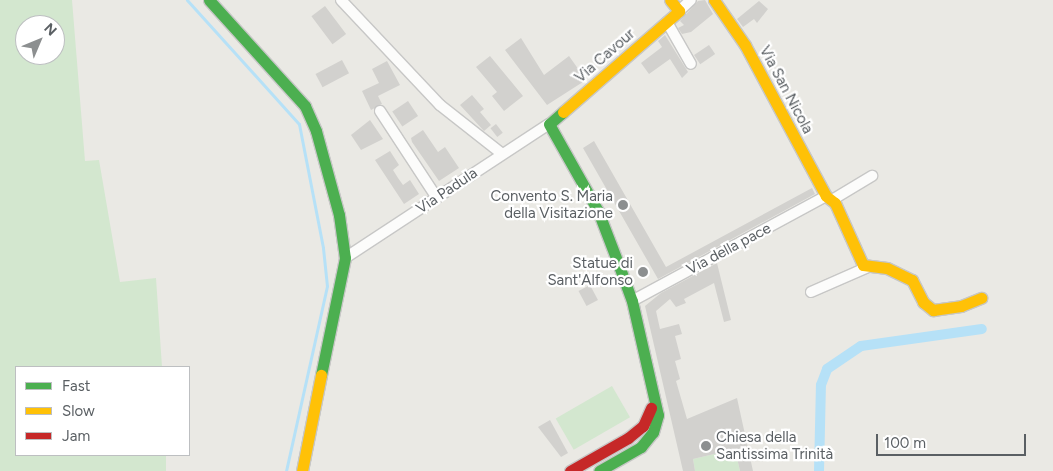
<!DOCTYPE html>
<meta charset="utf-8">
<style>
body{margin:0}
#map{position:relative;width:1053px;height:471px;overflow:hidden;background:#eae9e4;font-family:Figtree,sans-serif}
div>[style]{position:absolute}
.green>*{inset:0;background:#d3e7cf;transform-origin:0 0}
.stream>*{height:3px;margin:-1.5px;padding:0 1.5px;transform-origin:1.5px;border-radius:1.5px;background:#b6e1f7}
.canal>*{height:10px;margin:-5px;padding:0 5px;transform-origin:5px;border-radius:5px;background:#b6e1f7}
.building>*{inset:0;background:#d2d1ce;transform-origin:0 0}
.roads{filter:drop-shadow(1px 0 #c7c7c6) drop-shadow(-1px 0 #c7c7c6) drop-shadow(0 1px #c7c7c6) drop-shadow(0 -1px #c7c7c6)}
.street>*{height:10px;margin:-5px;padding:0 5px;transform-origin:5px;border-radius:5px;background:#fcfcfb}
.fast>*{height:11px;margin:-5.5px;padding:0 5.5px;transform-origin:5.5px;border-radius:5.5px;background:#4caf50}
.slow>*{height:11px;margin:-5.5px;padding:0 5.5px;transform-origin:5.5px;border-radius:5.5px;background:#ffc107}
.jam>*{height:11px;margin:-5.5px;padding:0 5.5px;transform-origin:5.5px;border-radius:5.5px;background:#c62828}
.dots>*{width:14px;height:14px;translate:-50% -50%;box-sizing:border-box;border:2px solid #fff;border-radius:50%}
span{translate:-50% -50%;white-space:nowrap;text-align:center;line-height:1.15;-webkit-text-stroke:4.5px #fff;paint-order:stroke}
.street-label{font-size:15px;color:#5a5f63}
.poi-label{font-size:15px;color:#5a5f63}
.right{translate:-100% -50%;text-align:right}
.left{translate:0 -50%;text-align:left}
.legend{position:absolute;left:15px;top:366px;width:175px;height:90px;box-sizing:border-box;background:#fff;border:1px solid #bdbfc1;margin:0;padding:6px 9px;list-style:none;font-size:15px;color:#5a5f63}
.legend li{display:flex;align-items:center;gap:10px;height:25px}
.legend b{width:25px;border:1px solid #bdbfc1}
.north{position:absolute;left:15px;top:15px;width:50px;height:50px;box-sizing:border-box;background:#fff;border:1px solid #bdbfc1;border-radius:50%;rotate:45deg;font-size:14px;font-weight:700;line-height:20px;text-align:center;color:#5a5f63}
.north::after{content:'';display:block;margin:auto;width:18px;height:22px;background:#8c8f90;clip-path:polygon(50% 0,100% 100%,50% 72%,0 100%)}
.scale{position:absolute;left:876px;top:434px;width:150px;height:22px;box-sizing:border-box;border:2px solid #5a5f63;border-top:0;padding-left:6px;font-size:15px;line-height:18px;white-space:nowrap;color:#5a5f63;-webkit-text-stroke:4px #fff;paint-order:stroke}
</style>
<div id="map">
<div class="green">
<div style="clip-path:polygon(evenodd,0 0,72px 0,85px 161px,99px 160px,120px 282px,156px 278px,162px 367px,16px 367px,16px 455px,166px 455px,166px 471px,0 471px,0 0,25px 25px,55px 25px,55px 55px,25px 55px,25px 25px)"></div>
<div style="left:612px;top:386px;width:36px;height:65px;rotate:60deg"></div>
<div style="clip-path:polygon(735px 449px,740px 471px,695px 471px,693px 459px)"></div>
</div>
<div class="stream">
<div style="left:187px;top:0;width:167px;rotate:47.9deg"></div>
<div style="left:299px;top:124px;width:126px;rotate:79deg"></div>
<div style="left:323px;top:248px;width:38px;rotate:84deg"></div>
<div style="left:327px;top:286px;width:189px;rotate:102.5deg"></div>
</div>
<div class="canal">
<div style="left:819px;top:471px;width:86px;rotate:-88.7deg"></div>
<div style="left:821px;top:385px;width:17px;rotate:-69deg"></div>
<div style="left:827px;top:369px;width:41px;rotate:-34.1deg"></div>
<div style="left:861px;top:346px;width:122px;rotate:-8deg"></div>
</div>
<div class="building">
<div style="clip-path:polygon(705px 0,713px 14px,691px 32px,682px 34px,678px 28px,684px 25px,680px 21px,698px 1px)"></div>
<div style="clip-path:polygon(759px 1px,768px 9px,757px 23px,754px 19px,743px 27px,737px 19px)"></div>
<div style="left:325px;top:6px;width:35px;height:17px;rotate:53deg"></div>
<div style="clip-path:polygon(665px 35px,688px 72px,682px 78px,670px 59px,649px 74px,641px 63px,662px 47px,658px 41px)"></div>
<div style="clip-path:polygon(521px 38px,544px 75px,569px 56px,586px 80px,547px 105px,505px 50px)"></div>
<div style="left:709px;top:45px;width:11px;height:18px;rotate:56deg"></div>
<div style="clip-path:polygon(490px 56px,523px 96px,504px 111px,492px 96px,497px 92px,476px 67px)"></div>
<div style="left:342px;top:60px;width:15px;height:30px;rotate:62deg"></div>
<div style="clip-path:polygon(387px 61px,400px 85px,378px 96px,382px 104px,371px 110px,362px 91px,379px 83px,372px 69px)"></div>
<div style="clip-path:polygon(472px 95px,484px 109px,480px 112px,491px 125px,484px 131px,460px 105px)"></div>
<div style="left:408px;top:101px;width:18px;height:19px;rotate:56deg"></div>
<div style="clip-path:polygon(370px 120px,383px 139px,361px 150px,351px 135px)"></div>
<div style="left:496px;top:124px;width:11px;height:7px;rotate:52deg"></div>
<div style="clip-path:polygon(423px 130px,438px 152px,445px 147px,459px 168px,439px 181px,412px 142px,411px 138px)"></div>
<div style="clip-path:polygon(594px 141px,666px 267px,812px 188px,815px 194px,658px 279px,583px 148px)"></div>
<div style="clip-path:polygon(390px 151px,399px 165px,393px 170px,398px 178px,403px 185px,410px 180px,419px 194px,404px 204px,375px 160px)"></div>
<div style="clip-path:polygon(717px 263px,731px 320px,724px 322px,714px 283px,684px 299px,686px 303px,676px 307px,670px 299px,656px 311px,660px 329px,679px 324px,682px 334px,675px 336px,681px 359px,675px 361px,680px 379px,676px 381px,687px 419px,737px 398px,753px 471px,740px 471px,735px 449px,693px 459px,695px 471px,683px 471px,645px 306px,661px 293px)"></div>
<div style="left:590px;top:285px;width:17px;height:13px;rotate:62deg"></div>
<div style="clip-path:polygon(550px 420px,568px 453px,561px 457px,538px 427px)"></div>
</div>
<div class="roads">
<div class="street">
<div style="left:341px;top:0;width:144px;rotate:46.7deg"></div>
<div style="left:440px;top:105px;width:78px;rotate:38.2deg"></div>
<div style="left:679px;top:11px;width:16px;rotate:-43deg"></div>
<div style="left:667px;top:22px;width:48px;rotate:60.3deg"></div>
<div style="left:380px;top:111px;width:104px;rotate:56.8deg"></div>
<div style="left:832px;top:200px;width:47px;rotate:-31deg"></div>
<div style="left:345px;top:258px;width:244px;rotate:-33.3deg"></div>
<div style="left:811px;top:292px;width:62px;rotate:-23.7deg"></div>
<div style="left:632px;top:301px;width:221px;rotate:-28.4deg"></div>
</div>
<div class="fast">
<div style="left:209px;top:0;width:143px;rotate:47.8deg"></div>
<div style="left:305px;top:106px;width:27px;rotate:66deg"></div>
<div style="left:316px;top:131px;width:87px;rotate:74.7deg"></div>
<div style="left:339px;top:215px;width:43px;rotate:82.1deg"></div>
<div style="left:345px;top:258px;width:119px;rotate:101.6deg"></div>
<div style="left:563px;top:112px;width:18px;rotate:139deg"></div>
<div style="left:549px;top:124px;width:100px;rotate:60.6deg"></div>
<div style="left:598px;top:211px;width:56px;rotate:69deg"></div>
<div style="left:618px;top:263px;width:40px;rotate:69.8deg"></div>
<div style="left:632px;top:301px;width:117px;rotate:77.2deg"></div>
<div style="left:658px;top:415px;width:18px;rotate:106deg"></div>
<div style="left:653px;top:432px;width:19px;rotate:129deg"></div>
<div style="left:641px;top:447px;width:48px;rotate:150.3deg"></div>
</div>
<div class="slow">
<div style="left:714px;top:0;width:55px;rotate:55.4deg"></div>
<div style="left:745px;top:45px;width:171px;rotate:61.8deg"></div>
<div style="left:826px;top:196px;width:11px;rotate:38deg"></div>
<div style="left:835px;top:203px;width:68px;rotate:65.7deg"></div>
<div style="left:863px;top:265px;width:24px;rotate:7deg"></div>
<div style="left:887px;top:268px;width:28px;rotate:26deg"></div>
<div style="left:912px;top:280px;width:25px;rotate:63deg"></div>
<div style="left:923px;top:302px;width:13px;rotate:39deg"></div>
<div style="left:933px;top:310px;width:28px;rotate:-8deg"></div>
<div style="left:961px;top:306px;width:22px;rotate:-22deg"></div>
<div style="left:563px;top:112px;width:154px;rotate:-41deg"></div>
<div style="left:679px;top:11px;width:14px;rotate:-129deg"></div>
<div style="left:302px;top:471px;width:98px;rotate:-78.8deg"></div>
</div>
<div class="jam">
<div style="left:570px;top:471px;width:67px;rotate:-29.6deg"></div>
<div style="left:628px;top:438px;width:19px;rotate:-39deg"></div>
<div style="left:643px;top:426px;width:20px;rotate:-66deg"></div>
</div>
</div>
<div class="dots">
<div style="left:623px;top:205px;background:#8c8f90"></div>
<div style="left:643px;top:272px;background:#8c8f90"></div>
<div style="left:706px;top:446px;background:#8c8f90"></div>
</div>
<div class="street-label">
<span style="left:605px;top:56px;rotate:-41deg">Via Cavour</span>
<span style="left:786px;top:90px;rotate:62deg">Via San Nicola</span>
<span style="left:447px;top:191px;rotate:-34deg">Via Padula</span>
<span style="left:729px;top:249px;rotate:-28deg">Via della pace</span>
</div>
<div class="poi-label">
<span class="right" style="left:613px;top:205px">Convento S. Maria<br>della Visitazione</span>
<span class="right" style="left:633px;top:272px">Statue di<br>Sant'Alfonso</span>
<span class="left" style="left:716px;top:446px">Chiesa della<br>Santissima Trinità</span>
</div>
<ul class="legend">
<li><b style="height:6px;background:#4caf50"></b>Fast</li>
<li><b style="height:6px;background:#ffc107"></b>Slow</li>
<li><b style="height:6px;background:#c62828"></b>Jam</li>
</ul>
<div class="north">N</div>
<div class="scale">100 m</div>
</div>
